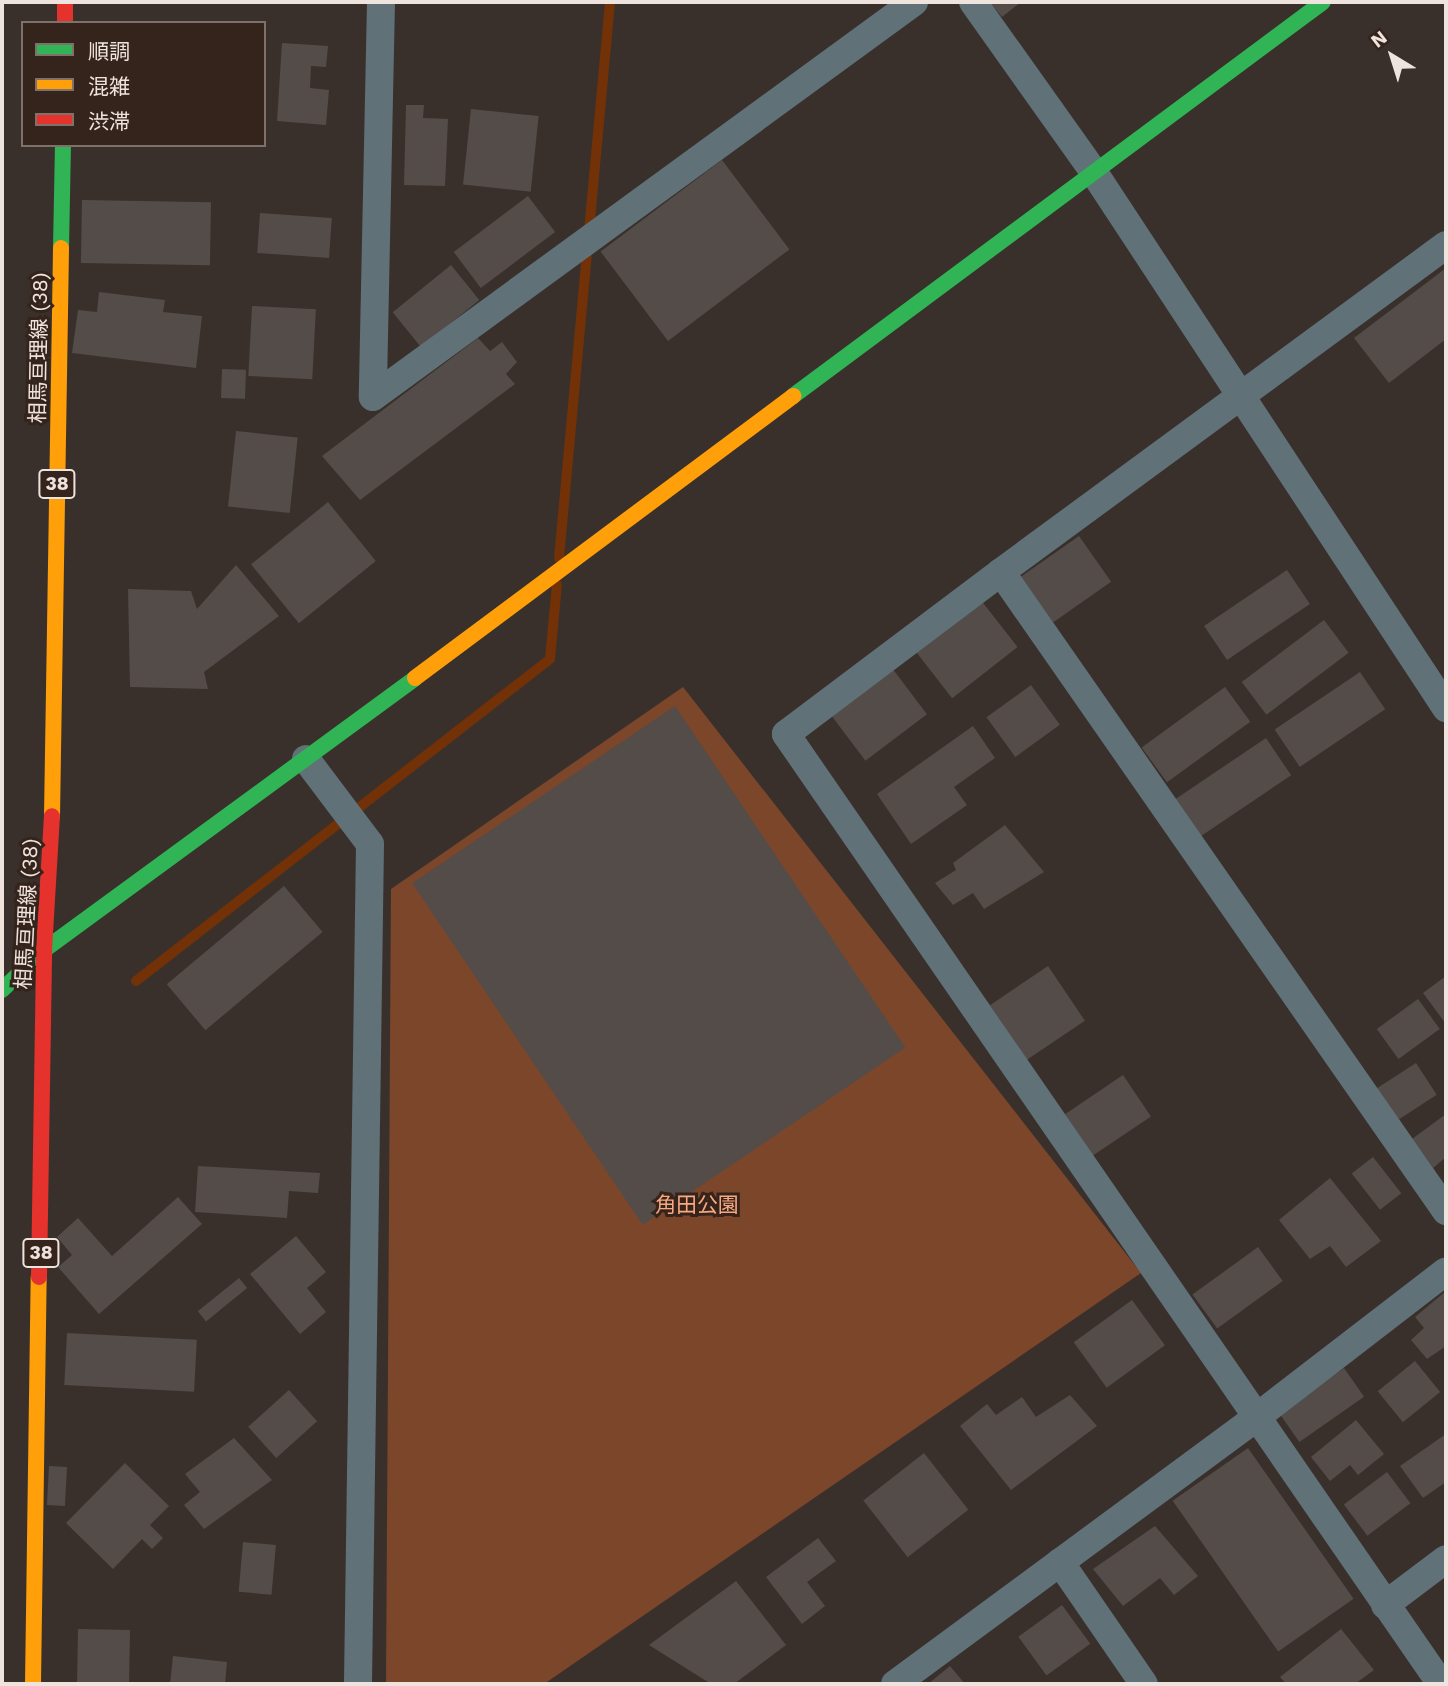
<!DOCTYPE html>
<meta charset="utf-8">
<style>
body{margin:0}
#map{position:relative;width:1448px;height:1686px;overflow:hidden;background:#39302c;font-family:"Work Sans","Noto Sans JP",sans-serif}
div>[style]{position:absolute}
.green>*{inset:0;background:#7c462b}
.stream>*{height:10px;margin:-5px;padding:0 5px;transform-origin:5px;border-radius:5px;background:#723106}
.building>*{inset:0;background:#534c48;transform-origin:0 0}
.street>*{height:28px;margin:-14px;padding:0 14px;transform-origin:14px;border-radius:14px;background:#607178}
.fast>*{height:16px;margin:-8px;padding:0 8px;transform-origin:8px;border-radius:8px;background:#30b455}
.slow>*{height:16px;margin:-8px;padding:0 8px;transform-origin:8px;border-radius:8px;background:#ff9f0a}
.jam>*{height:16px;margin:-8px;padding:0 8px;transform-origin:8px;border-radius:8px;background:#e5322d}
span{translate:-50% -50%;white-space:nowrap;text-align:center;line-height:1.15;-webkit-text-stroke:6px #35241c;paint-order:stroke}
.shield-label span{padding:2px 5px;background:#35241c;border:2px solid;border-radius:5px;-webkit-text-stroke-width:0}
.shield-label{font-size:19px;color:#efe3de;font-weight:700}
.street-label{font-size:21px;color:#efe3de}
.park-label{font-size:21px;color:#fba77f}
.frame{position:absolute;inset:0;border:4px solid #efe3de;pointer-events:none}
.legend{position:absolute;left:21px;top:21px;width:245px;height:126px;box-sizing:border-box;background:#35241c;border:2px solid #7f706a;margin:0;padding:9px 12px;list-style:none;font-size:21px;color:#efe3de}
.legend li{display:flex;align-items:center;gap:14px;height:35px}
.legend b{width:35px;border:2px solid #7f706a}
.north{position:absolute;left:1357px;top:21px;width:70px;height:70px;-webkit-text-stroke:5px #35241c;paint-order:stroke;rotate:322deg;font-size:19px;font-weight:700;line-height:28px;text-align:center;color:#efe3de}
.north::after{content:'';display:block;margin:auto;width:24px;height:32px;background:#efe3de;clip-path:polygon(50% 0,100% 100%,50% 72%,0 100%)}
</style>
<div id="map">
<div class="green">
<div style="clip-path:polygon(683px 687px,1141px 1273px,544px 1684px,386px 1684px,391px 889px)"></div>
</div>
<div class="stream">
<div style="left:559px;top:558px;width:558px;rotate:-84.76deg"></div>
<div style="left:136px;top:981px;width:524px;rotate:-37.87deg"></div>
<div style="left:550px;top:659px;width:75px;rotate:-84.7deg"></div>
</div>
<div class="building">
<div style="clip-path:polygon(990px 2px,1021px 2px,1002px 17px)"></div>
<div style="clip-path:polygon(282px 43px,328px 46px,326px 67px,311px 66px,310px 88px,329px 90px,326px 125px,277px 121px)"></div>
<div style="clip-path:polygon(406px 105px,424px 105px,423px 118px,448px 119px,445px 186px,404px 185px)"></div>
<div style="left:471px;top:109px;width:68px;height:76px;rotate:6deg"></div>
<div style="left:722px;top:160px;width:112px;height:152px;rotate:53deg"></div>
<div style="left:528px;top:196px;width:45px;height:93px;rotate:53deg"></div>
<div style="left:82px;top:200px;width:129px;height:63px;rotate:1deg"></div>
<div style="left:260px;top:213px;width:72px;height:40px;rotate:4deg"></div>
<div style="left:451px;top:265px;width:45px;height:75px;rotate:51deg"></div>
<div style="clip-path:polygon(1446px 268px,1446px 339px,1389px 383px,1354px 338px)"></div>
<div style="clip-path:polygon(99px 292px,165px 300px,163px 312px,202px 316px,196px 368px,72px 353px,78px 310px,97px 312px)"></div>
<div style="left:252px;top:306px;width:64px;height:70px;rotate:3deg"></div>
<div style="clip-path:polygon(478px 338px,490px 351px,502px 342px,517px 362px,506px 374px,515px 384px,360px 500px,322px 456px)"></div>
<div style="left:222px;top:369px;width:24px;height:29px;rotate:2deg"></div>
<div style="left:236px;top:431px;width:62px;height:76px;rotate:6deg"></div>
<div style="left:328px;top:502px;width:76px;height:99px;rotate:51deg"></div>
<div style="left:1079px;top:536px;width:56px;height:71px;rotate:55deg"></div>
<div style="clip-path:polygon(236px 565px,279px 616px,204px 672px,208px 689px,130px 687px,128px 589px,191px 591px,197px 609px)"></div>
<div style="left:1287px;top:570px;width:41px;height:100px;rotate:56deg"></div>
<div style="left:980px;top:599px;width:61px;height:83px;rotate:52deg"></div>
<div style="left:1324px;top:620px;width:41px;height:103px;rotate:53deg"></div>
<div style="left:892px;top:668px;width:58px;height:77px;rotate:53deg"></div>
<div style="left:1360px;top:672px;width:45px;height:103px;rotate:56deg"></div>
<div style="left:1031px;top:685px;width:49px;height:55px;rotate:54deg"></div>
<div style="left:1225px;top:687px;width:43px;height:103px;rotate:54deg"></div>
<div style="left:675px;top:706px;width:412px;height:317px;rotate:56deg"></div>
<div style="clip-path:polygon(973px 726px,995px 758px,954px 787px,967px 805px,911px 844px,877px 794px)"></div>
<div style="left:1266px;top:738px;width:45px;height:110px;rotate:56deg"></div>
<div style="clip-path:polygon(1005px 825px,1044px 872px,984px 909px,973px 893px,953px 905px,935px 883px,956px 870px,953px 863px)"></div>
<div style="left:284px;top:886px;width:60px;height:153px;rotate:50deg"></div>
<div style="left:1048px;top:966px;width:66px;height:70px;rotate:56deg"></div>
<div style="clip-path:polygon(1446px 976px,1446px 1024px,1423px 993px)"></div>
<div style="left:1418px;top:999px;width:37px;height:51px;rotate:54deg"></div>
<div style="left:1416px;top:1063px;width:38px;height:47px;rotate:57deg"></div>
<div style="left:1123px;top:1075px;width:50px;height:70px;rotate:56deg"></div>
<div style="clip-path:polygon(1446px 1114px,1446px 1157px,1433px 1168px,1412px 1139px)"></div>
<div style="left:1373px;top:1157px;width:46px;height:27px;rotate:52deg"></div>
<div style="clip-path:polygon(198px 1166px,320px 1173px,318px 1193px,289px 1191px,287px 1218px,195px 1212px)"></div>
<div style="clip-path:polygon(1330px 1178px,1381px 1241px,1346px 1267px,1330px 1246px,1310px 1259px,1279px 1220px)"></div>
<div style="clip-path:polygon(178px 1197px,202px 1224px,99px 1314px,58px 1267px,72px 1255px,57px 1237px,78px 1218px,112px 1256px)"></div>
<div style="clip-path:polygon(296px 1236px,326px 1272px,307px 1288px,326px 1312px,300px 1334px,250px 1274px)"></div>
<div style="left:1258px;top:1247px;width:42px;height:81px;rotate:54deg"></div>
<div style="left:239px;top:1278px;width:13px;height:53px;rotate:51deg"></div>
<div style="clip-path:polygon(1446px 1291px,1446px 1346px,1427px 1359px,1411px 1340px,1424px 1328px,1415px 1317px)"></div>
<div style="left:1132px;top:1300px;width:56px;height:72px;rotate:54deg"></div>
<div style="left:67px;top:1333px;width:130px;height:52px;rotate:3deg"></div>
<div style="left:1415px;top:1361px;width:40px;height:48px;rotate:51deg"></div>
<div style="left:1344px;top:1368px;width:35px;height:79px;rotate:55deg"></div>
<div style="left:289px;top:1390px;width:42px;height:55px;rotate:48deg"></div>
<div style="clip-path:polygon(1070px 1395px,1097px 1426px,1011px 1490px,960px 1426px,987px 1404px,996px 1415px,1022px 1397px,1036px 1417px)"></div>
<div style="clip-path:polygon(1356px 1420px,1384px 1454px,1358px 1475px,1350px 1465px,1330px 1481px,1311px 1457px)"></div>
<div style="clip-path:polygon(1446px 1434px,1446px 1482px,1423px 1498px,1400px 1466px)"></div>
<div style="clip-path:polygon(234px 1438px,272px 1480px,204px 1529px,184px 1505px,200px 1492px,185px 1474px)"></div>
<div style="left:1248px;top:1448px;width:184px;height:92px;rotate:55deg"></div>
<div style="left:924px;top:1453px;width:72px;height:77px;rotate:52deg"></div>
<div style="clip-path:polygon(125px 1463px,169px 1506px,150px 1525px,163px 1538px,152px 1549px,142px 1539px,113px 1569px,66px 1523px)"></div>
<div style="left:49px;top:1466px;width:18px;height:39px;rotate:3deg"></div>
<div style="left:1387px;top:1472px;width:39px;height:54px;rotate:53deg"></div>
<div style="clip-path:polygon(1155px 1526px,1198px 1576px,1174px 1595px,1160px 1578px,1123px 1606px,1093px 1569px)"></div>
<div style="clip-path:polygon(818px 1538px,836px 1561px,807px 1582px,825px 1606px,802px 1624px,766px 1577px)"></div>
<div style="left:243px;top:1542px;width:33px;height:50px;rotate:5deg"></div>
<div style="clip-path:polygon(736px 1581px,786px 1645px,734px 1684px,711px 1684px,649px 1645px)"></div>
<div style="left:1062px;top:1605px;width:48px;height:54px;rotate:54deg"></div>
<div style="left:78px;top:1629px;width:52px;height:55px;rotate:1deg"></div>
<div style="clip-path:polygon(1341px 1629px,1374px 1670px,1355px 1684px,1286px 1684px,1280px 1677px)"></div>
<div style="clip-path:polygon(173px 1656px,227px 1662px,225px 1684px,170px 1684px)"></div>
<div style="clip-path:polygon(950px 1666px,965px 1684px,928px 1684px)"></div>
</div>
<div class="street">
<div style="left:381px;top:2px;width:395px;rotate:91.2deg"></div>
<div style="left:373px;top:397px;width:670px;rotate:-36.13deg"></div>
<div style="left:973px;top:2px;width:207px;rotate:54.6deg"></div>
<div style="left:1093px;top:171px;width:643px;rotate:56.68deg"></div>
<div style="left:1001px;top:572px;width:779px;rotate:55.15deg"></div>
<div style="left:306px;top:759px;width:106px;rotate:53deg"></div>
<div style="left:370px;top:844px;width:840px;rotate:90.82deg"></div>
<div style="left:1060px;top:1562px;width:148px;rotate:55.5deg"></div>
<div style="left:1385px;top:1605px;width:76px;rotate:-37deg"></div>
<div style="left:895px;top:1684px;width:451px;rotate:-36.4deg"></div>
<div style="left:1258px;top:1416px;width:237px;rotate:-37.6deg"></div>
<div style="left:1441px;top:1684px;width:1154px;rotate:-124.59deg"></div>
<div style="left:786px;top:734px;width:269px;rotate:-37deg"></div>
<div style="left:1001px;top:572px;width:552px;rotate:-36.31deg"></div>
</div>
<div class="fast">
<div style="left:61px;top:248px;width:103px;rotate:-88.9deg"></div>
<div style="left:793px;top:396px;width:660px;rotate:-36.63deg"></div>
<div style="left:2px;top:990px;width:58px;rotate:-43.6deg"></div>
<div style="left:44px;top:950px;width:460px;rotate:-36.2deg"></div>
</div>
<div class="slow">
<div style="left:415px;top:678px;width:472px;rotate:-36.7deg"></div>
<div style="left:52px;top:816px;width:568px;rotate:-89.09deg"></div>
<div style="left:33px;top:1684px;width:407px;rotate:-89.2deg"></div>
</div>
<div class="jam">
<div style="left:65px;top:2px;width:21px;rotate:90deg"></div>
<div style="left:39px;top:1277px;width:327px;rotate:-89.1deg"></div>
<div style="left:44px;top:950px;width:134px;rotate:-86.6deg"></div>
</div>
<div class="shield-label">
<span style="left:57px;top:484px">38</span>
<span style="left:41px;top:1253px">38</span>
</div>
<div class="street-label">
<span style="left:39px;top:348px;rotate:-89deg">相馬亘理線 (38)</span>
<span style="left:27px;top:914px;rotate:-87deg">相馬亘理線 (38)</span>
</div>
<div class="park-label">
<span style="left:697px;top:1205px">角田公園</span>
</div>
<div class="frame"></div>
<ul class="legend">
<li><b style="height:9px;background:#30b455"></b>順調</li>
<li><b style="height:9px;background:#ff9f0a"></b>混雑</li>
<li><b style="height:9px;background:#e5322d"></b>渋滞</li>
</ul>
<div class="north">N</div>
</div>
